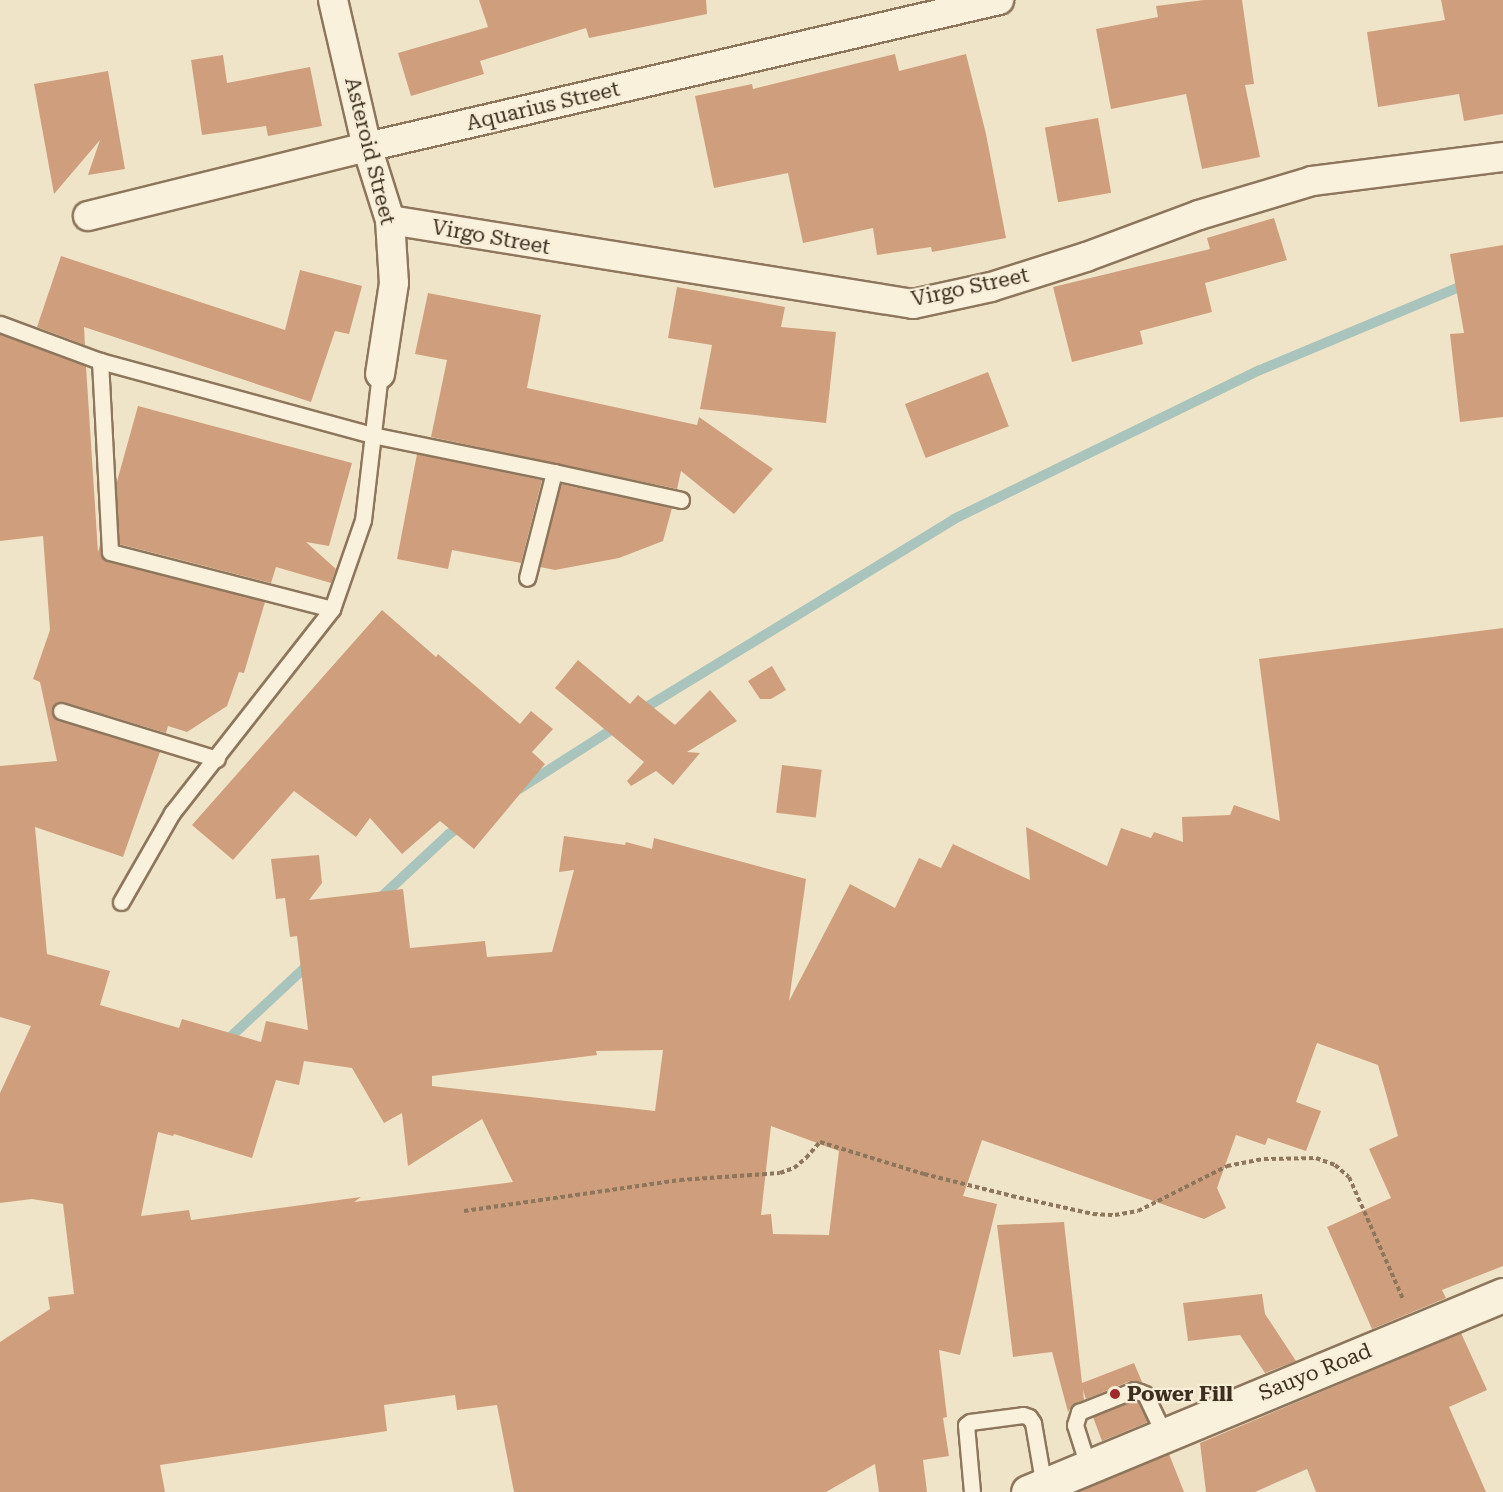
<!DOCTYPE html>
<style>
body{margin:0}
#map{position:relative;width:1503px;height:1492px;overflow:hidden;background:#f0e4c8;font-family:"Roboto Serif",serif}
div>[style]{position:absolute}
.stream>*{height:10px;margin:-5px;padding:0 5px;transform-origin:5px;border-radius:5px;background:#a9c4bc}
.building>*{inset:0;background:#cf9f7d;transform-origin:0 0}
.path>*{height:4px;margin-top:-2px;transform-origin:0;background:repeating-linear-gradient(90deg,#8d765c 0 4.5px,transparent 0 7.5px)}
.roads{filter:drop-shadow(2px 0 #8d765c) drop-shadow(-2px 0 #8d765c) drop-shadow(0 2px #8d765c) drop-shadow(0 -2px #8d765c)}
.service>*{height:15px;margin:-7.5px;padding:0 7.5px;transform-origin:7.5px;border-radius:7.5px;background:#faf1dc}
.minor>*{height:28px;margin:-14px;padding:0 14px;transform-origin:14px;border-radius:14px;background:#faf1dc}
.secondary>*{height:33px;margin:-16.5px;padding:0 16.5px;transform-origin:16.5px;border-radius:16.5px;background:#faf1dc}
.dots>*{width:16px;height:16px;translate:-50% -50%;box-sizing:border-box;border:3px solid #f7eed8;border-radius:50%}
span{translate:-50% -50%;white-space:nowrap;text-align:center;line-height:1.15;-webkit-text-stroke:4.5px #f7eed8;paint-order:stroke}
.street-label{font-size:21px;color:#3d2e20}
.poi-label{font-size:21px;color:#3d2e20;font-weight:700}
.left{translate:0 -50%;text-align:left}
</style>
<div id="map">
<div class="stream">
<div style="left:640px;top:711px;width:368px;rotate:-31.4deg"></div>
<div style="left:954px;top:519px;width:340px;rotate:-26deg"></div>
<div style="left:1260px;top:370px;width:226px;rotate:-22.6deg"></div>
<div style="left:519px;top:789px;width:119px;rotate:-32.6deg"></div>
<div style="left:378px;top:900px;width:97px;rotate:-42.9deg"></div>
<div style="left:449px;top:834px;width:17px;rotate:-33deg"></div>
<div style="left:224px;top:1043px;width:119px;rotate:-43deg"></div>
</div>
<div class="building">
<div style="clip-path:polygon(479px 0,706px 0,707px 14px,589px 38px,586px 28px,480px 61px,484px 74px,411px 96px,398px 53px,488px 27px)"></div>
<div style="clip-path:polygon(1204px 0,1242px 0,1254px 84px,1245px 85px,1260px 157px,1202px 169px,1186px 94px,1111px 109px,1096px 29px,1158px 17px,1156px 6px)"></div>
<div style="clip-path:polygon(1441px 0,1503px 0,1503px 114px,1464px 121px,1459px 94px,1378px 107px,1367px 32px,1445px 20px)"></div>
<div style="clip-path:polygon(895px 54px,899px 71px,966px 54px,986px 134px,1006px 238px,932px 252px,931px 247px,877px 255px,873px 228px,803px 243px,788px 173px,714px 188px,695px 96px,752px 84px,753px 89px)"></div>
<div style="clip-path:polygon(223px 55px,227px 83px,310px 67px,322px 126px,268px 136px,266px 126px,202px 135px,191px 60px)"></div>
<div style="clip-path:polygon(108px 71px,125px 169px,88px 175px,100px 140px,54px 194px,34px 84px)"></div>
<div style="left:1098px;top:118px;width:76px;height:54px;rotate:80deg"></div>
<div style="clip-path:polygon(1274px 218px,1287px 260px,1205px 283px,1212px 312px,1140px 331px,1143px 344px,1072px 362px,1053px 287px,1210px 249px,1207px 238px)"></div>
<div style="clip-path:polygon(1503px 245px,1503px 417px,1460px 422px,1450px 334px,1464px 333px,1450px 254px)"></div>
<div style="clip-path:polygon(61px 256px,285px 330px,300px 270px,362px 286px,349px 334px,335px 331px,311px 402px,84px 327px,85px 345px,37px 327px)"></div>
<div style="clip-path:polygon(677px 287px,785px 307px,781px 327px,836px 332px,826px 423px,700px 409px,712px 345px,668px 338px)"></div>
<div style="clip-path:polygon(428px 293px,541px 315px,527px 388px,697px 425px,699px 417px,773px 469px,734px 514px,681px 471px,677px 489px,431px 437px,447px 360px,415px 354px)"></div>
<div style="clip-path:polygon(evenodd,0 334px,86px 366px,98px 552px,100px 545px,103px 559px,265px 602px,244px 673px,239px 672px,227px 706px,187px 732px,168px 726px,166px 733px,63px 702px,55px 704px,52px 709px,54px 717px,58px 720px,160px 752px,123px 857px,35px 827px,47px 954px,110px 971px,100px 1005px,179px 1028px,182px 1019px,261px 1042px,266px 1021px,308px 1030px,297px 936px,290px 937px,285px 898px,276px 899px,271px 859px,319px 855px,322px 883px,309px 900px,403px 889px,410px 948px,485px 941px,487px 957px,552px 952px,574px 870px,559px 872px,564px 836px,625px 845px,626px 842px,652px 849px,654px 838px,806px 879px,789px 1001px,850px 884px,895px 908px,919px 858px,941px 868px,953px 844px,1030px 880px,1026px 827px,1107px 866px,1121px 828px,1151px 838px,1154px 832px,1183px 842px,1182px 817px,1230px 815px,1234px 805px,1280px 821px,1259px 659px,1503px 628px,1503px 1266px,1442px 1290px,1446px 1298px,1372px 1329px,1327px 1227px,1391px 1198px,1369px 1149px,1398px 1136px,1378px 1065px,1317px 1043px,1296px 1102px,1321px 1111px,1306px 1151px,1268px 1138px,1265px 1145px,1236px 1135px,1217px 1188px,1226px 1208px,1204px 1219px,982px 1140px,963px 1196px,997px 1204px,960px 1355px,939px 1350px,947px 1417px,943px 1418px,949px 1456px,923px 1460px,927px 1492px,879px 1492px,875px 1464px,826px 1492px,514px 1492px,497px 1405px,457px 1410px,455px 1395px,384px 1405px,387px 1431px,160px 1465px,165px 1492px,0 1492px,0 1342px,50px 1309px,48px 1297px,74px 1294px,63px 1204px,32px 1199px,0 1203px,0 1093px,31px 1026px,0 1017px,0 766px,57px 761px,40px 682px,33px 679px,50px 630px,43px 536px,0 541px,0 334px,663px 1050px,655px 1111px,432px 1086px,432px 1076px,597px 1055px,596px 1051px,663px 1050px,0 334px,304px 1061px,352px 1068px,384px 1123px,402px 1113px,408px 1166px,482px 1119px,513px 1182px,354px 1202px,361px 1197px,191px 1220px,189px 1210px,141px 1216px,158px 1132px,173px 1136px,174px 1134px,252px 1158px,276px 1080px,299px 1085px,304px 1061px,0 334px,771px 1126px,839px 1151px,829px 1235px,773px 1234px,771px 1214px,761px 1215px,771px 1126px)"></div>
<div style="left:988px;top:372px;width:58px;height:89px;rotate:69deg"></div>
<div style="clip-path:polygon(138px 406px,352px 463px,329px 546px,306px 542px,336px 569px,331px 583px,276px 567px,271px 583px,119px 544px,116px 485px)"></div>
<div style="clip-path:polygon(417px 454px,542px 480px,521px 563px,452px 550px,448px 569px,397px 559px)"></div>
<div style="clip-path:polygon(561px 484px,672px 508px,663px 541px,619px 558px,555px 570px,540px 567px)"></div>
<div style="clip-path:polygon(382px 610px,436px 657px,438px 654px,520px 724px,531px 711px,553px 729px,532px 752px,545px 764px,474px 849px,440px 821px,402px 854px,370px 818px,356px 837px,294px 791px,233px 860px,192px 825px)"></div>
<div style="clip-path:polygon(578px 660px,630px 704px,638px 695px,675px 725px,710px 690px,737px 721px,687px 752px,700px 753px,673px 785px,656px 771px,631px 786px,627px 781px,644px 762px,555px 688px)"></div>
<div style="clip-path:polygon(772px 666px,786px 690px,771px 699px,760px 699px,748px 681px)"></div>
<div style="left:782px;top:765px;width:40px;height:48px;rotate:7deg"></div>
<div style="clip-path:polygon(1064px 1222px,1082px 1383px,1134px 1363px,1142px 1382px,1130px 1381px,1086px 1399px,1083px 1390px,1084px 1400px,1072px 1405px,1068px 1412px,1052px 1352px,1013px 1357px,997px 1225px)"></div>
<div style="clip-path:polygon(1262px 1294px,1265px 1314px,1296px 1361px,1265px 1373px,1240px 1335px,1188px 1341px,1183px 1303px)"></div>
<div style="clip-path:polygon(1461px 1333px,1487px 1390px,1449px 1407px,1486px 1492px,1316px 1492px,1307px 1469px,1255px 1492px,1206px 1492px,1200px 1443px)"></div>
<div style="clip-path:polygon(1134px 1400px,1138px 1402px,1148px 1422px,1102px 1441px,1093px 1417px)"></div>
<div style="clip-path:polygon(1169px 1454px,1184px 1492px,1077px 1492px)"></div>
</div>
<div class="path">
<div style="left:464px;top:1211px;width:218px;rotate:-8.2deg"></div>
<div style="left:680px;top:1180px;width:100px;rotate:-4deg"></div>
<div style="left:780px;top:1173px;width:15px;rotate:-20deg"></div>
<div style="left:794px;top:1168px;width:16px;rotate:-40deg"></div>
<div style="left:806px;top:1158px;width:21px;rotate:-49deg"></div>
<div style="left:820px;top:1142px;width:109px;rotate:17.1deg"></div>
<div style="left:924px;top:1174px;width:91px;rotate:14deg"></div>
<div style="left:1012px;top:1196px;width:83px;rotate:12.5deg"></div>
<div style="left:1093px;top:1214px;width:22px;rotate:3deg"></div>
<div style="left:1115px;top:1215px;width:23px;rotate:-10deg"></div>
<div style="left:1138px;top:1211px;width:100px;rotate:-26.8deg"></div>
<div style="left:1227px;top:1166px;width:38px;rotate:-11deg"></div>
<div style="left:1264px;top:1159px;width:52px;rotate:-1.1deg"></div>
<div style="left:1316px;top:1158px;width:20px;rotate:20deg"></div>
<div style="left:1335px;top:1165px;width:18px;rotate:41deg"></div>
<div style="left:1349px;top:1177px;width:133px;rotate:66.1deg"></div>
</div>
<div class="roads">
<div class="service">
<div style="left:0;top:324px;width:107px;rotate:20.3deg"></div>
<div style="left:100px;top:361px;width:282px;rotate:15.2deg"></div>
<div style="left:372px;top:435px;width:186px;rotate:11.5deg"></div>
<div style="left:554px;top:472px;width:109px;rotate:104.3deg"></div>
<div style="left:100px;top:361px;width:191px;rotate:87deg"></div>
<div style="left:110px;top:552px;width:229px;rotate:14.4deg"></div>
<div style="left:554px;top:472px;width:130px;rotate:12.4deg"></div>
<div style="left:61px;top:711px;width:163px;rotate:17.1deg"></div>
<div style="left:121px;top:902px;width:103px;rotate:-60.2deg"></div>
<div style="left:172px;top:813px;width:259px;rotate:-51.9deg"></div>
<div style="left:332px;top:609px;width:94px;rotate:-70.8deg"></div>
<div style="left:363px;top:520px;width:147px;rotate:-83.4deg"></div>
<div style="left:1088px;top:1466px;width:43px;rotate:-107.6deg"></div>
<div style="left:1075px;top:1425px;width:14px;rotate:-73deg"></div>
<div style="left:1079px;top:1412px;width:59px;rotate:-21.8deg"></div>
<div style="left:1134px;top:1390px;width:6px;rotate:18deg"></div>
<div style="left:1140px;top:1392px;width:5px;rotate:22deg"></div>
<div style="left:1145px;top:1394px;width:44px;rotate:64.6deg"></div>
<div style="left:972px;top:1492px;width:67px;rotate:-95.1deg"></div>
<div style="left:966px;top:1425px;width:5px;rotate:-37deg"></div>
<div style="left:970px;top:1422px;width:53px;rotate:-7.5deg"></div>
<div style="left:1023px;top:1415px;width:6px;rotate:18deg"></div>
<div style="left:1029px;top:1417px;width:7px;rotate:56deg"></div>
<div style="left:1033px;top:1423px;width:65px;rotate:80.2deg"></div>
</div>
<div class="minor">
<div style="left:333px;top:0;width:151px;rotate:77deg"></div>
<div style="left:367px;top:147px;width:77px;rotate:72.5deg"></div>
<div style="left:390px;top:220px;width:63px;rotate:86.4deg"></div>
<div style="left:394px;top:283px;width:92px;rotate:98.7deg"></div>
<div style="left:88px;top:216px;width:287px;rotate:-13.9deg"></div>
<div style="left:367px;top:147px;width:649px;rotate:-13.09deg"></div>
<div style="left:390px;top:220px;width:530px;rotate:9.12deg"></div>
<div style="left:913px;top:304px;width:80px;rotate:-12.3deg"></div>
<div style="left:991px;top:287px;width:100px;rotate:-17.5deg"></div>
<div style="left:1086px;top:257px;width:121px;rotate:-20.4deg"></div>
<div style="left:1199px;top:215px;width:118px;rotate:-16.7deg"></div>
<div style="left:1312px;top:181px;width:193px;rotate:-7.2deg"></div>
</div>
<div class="secondary">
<div style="left:1028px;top:1492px;width:514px;rotate:-22.53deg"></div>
</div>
</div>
<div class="dots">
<div style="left:1115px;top:1394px;background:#9e2a2b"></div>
</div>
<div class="street-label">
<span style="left:543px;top:106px;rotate:-13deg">Aquarius Street</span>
<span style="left:370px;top:151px;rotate:76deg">Asteroid Street</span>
<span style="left:491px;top:237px;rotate:10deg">Virgo Street</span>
<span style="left:970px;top:287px;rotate:-12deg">Virgo Street</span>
<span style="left:1315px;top:1372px;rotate:-22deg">Sauyo Road</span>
</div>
<div class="poi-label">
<span class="left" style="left:1127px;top:1394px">Power Fill</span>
</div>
</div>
